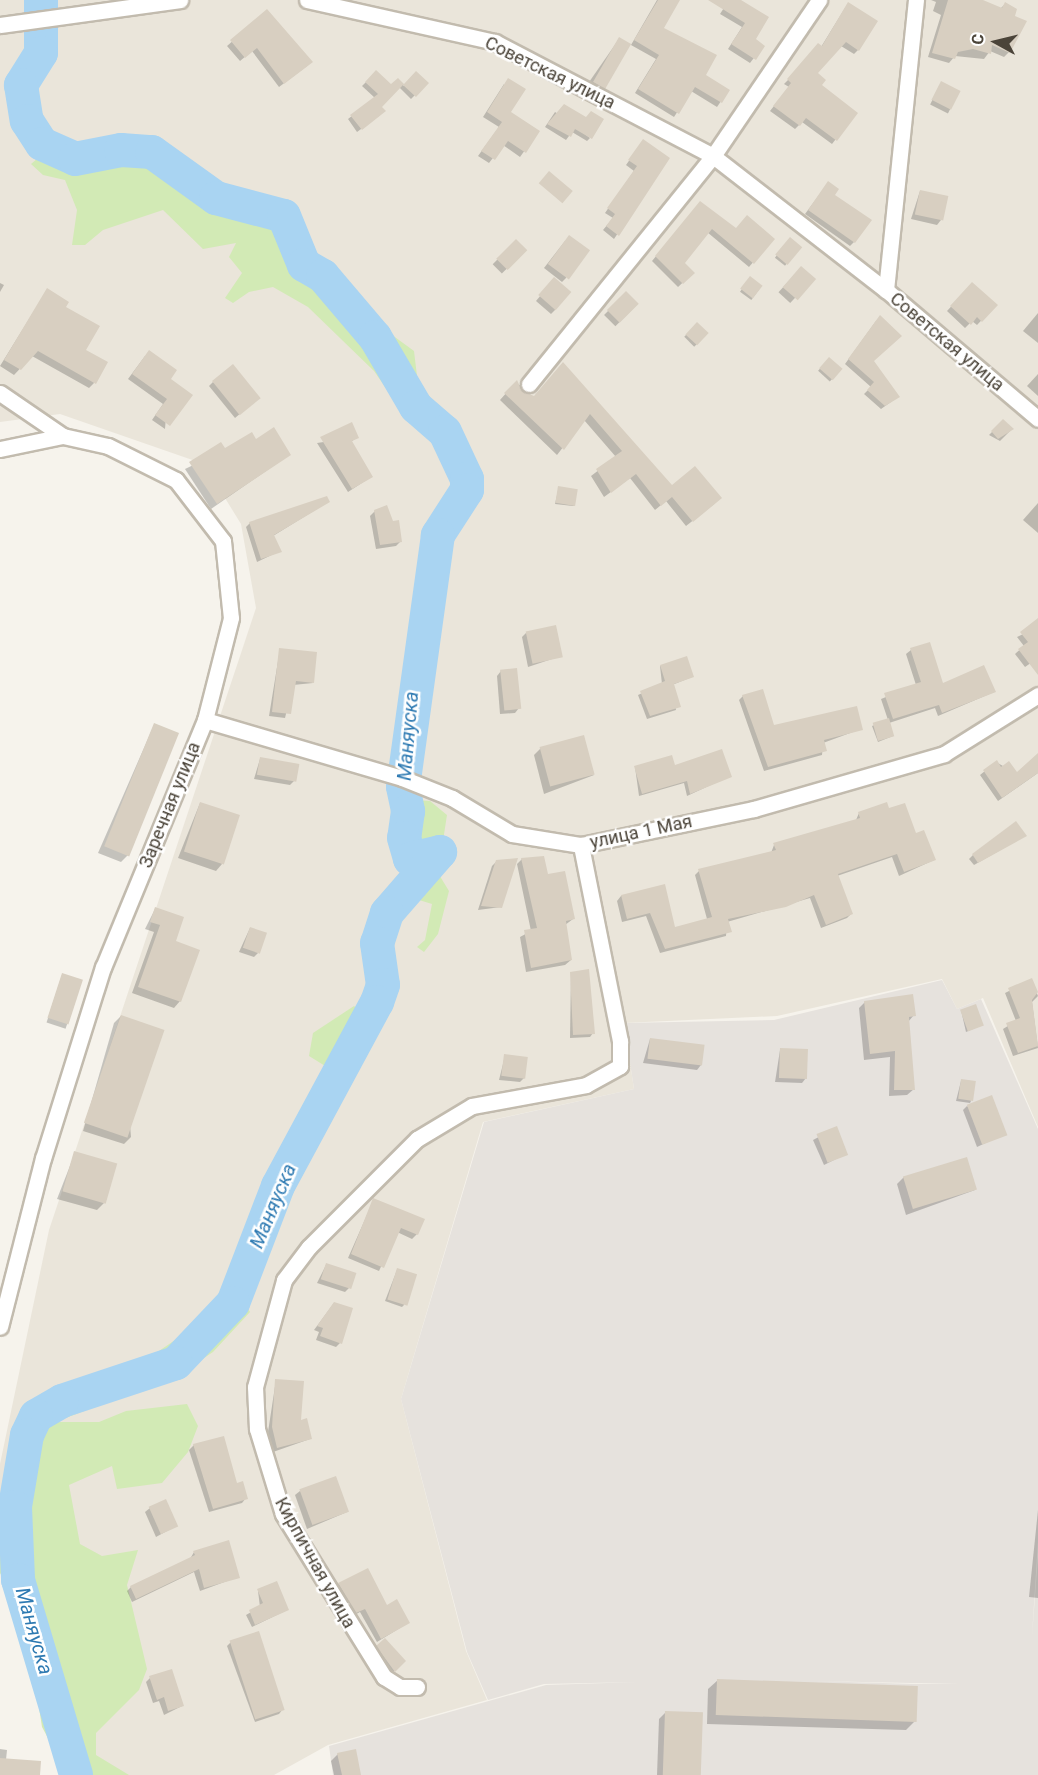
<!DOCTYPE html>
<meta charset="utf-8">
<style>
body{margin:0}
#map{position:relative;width:1038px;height:1775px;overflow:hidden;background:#f6f3ec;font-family:Roboto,sans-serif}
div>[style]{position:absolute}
.residential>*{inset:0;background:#eae5da}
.industrial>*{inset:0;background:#e6e2dd}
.green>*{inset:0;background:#d2eab5}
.shadow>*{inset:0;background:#0003;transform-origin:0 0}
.river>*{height:34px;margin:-17px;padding:0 17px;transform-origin:17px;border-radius:17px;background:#a9d4f2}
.building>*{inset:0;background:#d8cfc1;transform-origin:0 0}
.roads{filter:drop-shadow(2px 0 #c2bbae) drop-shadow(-2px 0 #c2bbae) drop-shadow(0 2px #c2bbae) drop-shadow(0 -2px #c2bbae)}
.minor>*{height:15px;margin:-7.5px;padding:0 7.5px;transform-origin:7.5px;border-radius:7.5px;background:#fff}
span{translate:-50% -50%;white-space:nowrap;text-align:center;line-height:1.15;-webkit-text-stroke:5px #fff;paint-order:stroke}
.street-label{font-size:18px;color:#4b4439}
.water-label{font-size:20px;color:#2e7ab2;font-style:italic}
.north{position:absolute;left:966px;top:12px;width:60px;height:60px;-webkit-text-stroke:4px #fff;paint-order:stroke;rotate:278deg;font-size:16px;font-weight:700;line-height:24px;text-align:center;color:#4b4439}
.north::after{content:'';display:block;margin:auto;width:21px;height:27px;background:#4b4439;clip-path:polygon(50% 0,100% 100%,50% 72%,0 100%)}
</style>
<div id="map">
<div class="residential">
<div style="clip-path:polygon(0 0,1038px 0,1038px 1127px,983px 998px,957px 1009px,942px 979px,777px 1016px,624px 1023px,634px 1089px,483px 1122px,401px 1399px,466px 1651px,487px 1700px,328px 1745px,274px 1775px,65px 1775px,0 1554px,0 1464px,49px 1230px,256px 608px,241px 524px,204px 464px,60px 414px,0 422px)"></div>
</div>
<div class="industrial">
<div style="clip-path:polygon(evenodd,942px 980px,957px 1009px,981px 999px,1038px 1129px,1038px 1541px,1032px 1636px,1038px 1556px,1038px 1775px,333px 1775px,329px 1746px,546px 1685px,637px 1682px,544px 1684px,488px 1700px,467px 1652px,401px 1399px,484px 1122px,634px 1089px,624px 1023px,774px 1020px,942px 980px,814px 1681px,959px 1684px,917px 1684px,814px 1681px)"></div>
</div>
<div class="green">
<div style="clip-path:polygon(50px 148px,81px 165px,131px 157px,156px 162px,272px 214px,388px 332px,414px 351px,418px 384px,412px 412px,406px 417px,374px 371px,308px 307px,273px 287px,249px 292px,233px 303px,225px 298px,242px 273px,229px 257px,236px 243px,203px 249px,163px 210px,103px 230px,85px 245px,72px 245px,77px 210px,65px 180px,43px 175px,31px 164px)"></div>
<div style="clip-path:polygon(416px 800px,430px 801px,447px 815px,438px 873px,449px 891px,438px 934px,424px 952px,417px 947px,425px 940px,432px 904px,419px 900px,401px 914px,430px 866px,428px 852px,416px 861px,410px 845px)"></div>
<div style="clip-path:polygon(354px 1006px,373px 1021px,367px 1048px,343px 1077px,309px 1056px,313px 1033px)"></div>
<div style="clip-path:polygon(240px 1296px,250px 1312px,213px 1352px,177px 1376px,55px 1422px,99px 1422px,126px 1411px,187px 1404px,198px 1426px,188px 1452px,162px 1483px,117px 1489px,112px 1466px,69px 1485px,80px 1544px,102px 1556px,138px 1550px,127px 1585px,147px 1669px,139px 1690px,96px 1733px,96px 1755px,129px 1775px,68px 1775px,42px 1727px,25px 1618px,0 1573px,0 1523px,11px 1509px,18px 1456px,47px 1404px,82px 1383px,122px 1376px)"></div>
</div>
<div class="shadow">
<div style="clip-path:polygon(657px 0,676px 0,662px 29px,704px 76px,728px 91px,717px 107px,691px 91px,674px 117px,635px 93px,656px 59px,631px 45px)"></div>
<div style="clip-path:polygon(729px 0,738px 0,754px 40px,763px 46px,750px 63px,728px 49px,742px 27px,720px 14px)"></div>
<div style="clip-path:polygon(931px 0,979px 0,1000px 9px,1005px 4px,1009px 52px,1004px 57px,990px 51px,984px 59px,955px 56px,949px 63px,928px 57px,941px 15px,933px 11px,936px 2px)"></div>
<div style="clip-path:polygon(845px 8px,858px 50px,854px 54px,841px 46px,815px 74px,820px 86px,856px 113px,832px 144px,802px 122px,795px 129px,770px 111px,789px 87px,784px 84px,821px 47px)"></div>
<div style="clip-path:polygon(267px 11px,307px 66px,279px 87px,252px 51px,240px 61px,227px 46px)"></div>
<div style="clip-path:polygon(619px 39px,601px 86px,597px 91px,587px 85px)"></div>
<div style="clip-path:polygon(376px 72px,391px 86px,398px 80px,404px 86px,416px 73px,427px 83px,411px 99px,399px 87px,380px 107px,380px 115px,357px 132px,348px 119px,375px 98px,362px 86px)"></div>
<div style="left:941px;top:83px;width:20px;height:24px;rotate:27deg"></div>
<div style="clip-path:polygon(504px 84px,509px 113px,538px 132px,520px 157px,503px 145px,489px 163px,478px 156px,499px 127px,483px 117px)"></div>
<div style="clip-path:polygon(555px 112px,558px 114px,590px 138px,587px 141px,572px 132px,566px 140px,545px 127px)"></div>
<div style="clip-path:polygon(643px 141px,668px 158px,614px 239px,603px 230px,613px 218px,605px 213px,634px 171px,626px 165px)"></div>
<div style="clip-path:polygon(828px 183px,854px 242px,850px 246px,805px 214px)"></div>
<div style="clip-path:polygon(920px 191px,941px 220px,937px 225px,911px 219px)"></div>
<div style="clip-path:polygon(697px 207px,736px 230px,773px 239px,749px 267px,707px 232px,683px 264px,693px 273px,678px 287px,652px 261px)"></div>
<div style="left:790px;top:239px;width:13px;height:24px;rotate:39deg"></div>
<div style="left:516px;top:241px;width:13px;height:33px;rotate:45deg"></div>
<div style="clip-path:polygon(565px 241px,566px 278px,562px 282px,544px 268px)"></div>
<div style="left:801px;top:268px;width:16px;height:33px;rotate:43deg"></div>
<div style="left:750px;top:278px;width:14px;height:17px;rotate:36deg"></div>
<div style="clip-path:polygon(0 283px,4px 285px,0 292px)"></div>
<div style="clip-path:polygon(550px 284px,555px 310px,551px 314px,536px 301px)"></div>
<div style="clip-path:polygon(972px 284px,996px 305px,977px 325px,972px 321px,965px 328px,947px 311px)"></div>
<div style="clip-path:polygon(47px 290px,64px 308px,84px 351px,94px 383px,89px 388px,32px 356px,14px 375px,0 366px)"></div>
<div style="left:626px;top:293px;width:16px;height:31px;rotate:45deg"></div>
<div style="clip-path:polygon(1038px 313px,1038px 343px,1023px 331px)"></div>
<div style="clip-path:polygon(876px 321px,872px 361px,898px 397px,881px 409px,864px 394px,871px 387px,845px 364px)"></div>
<div style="left:697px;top:324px;width:14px;height:18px;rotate:45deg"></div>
<div style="clip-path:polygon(145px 356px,169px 379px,165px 429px,152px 420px,163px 404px,128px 379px)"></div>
<div style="left:829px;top:359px;width:16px;height:16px;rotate:43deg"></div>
<div style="clip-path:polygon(557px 370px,672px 487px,714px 504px,686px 526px,666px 501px,655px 510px,630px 478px,604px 497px,591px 476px,616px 457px,584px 420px,557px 455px,500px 400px,516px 382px,534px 398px)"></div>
<div style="clip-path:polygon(1038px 374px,1038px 396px,1027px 386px)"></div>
<div style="clip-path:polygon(213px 382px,254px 402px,235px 418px,209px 386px)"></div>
<div style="clip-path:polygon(1003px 421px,1012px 429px,1000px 441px,989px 435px)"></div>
<div style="clip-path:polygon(357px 437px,351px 442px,371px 477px,348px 492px,317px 443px)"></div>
<div style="clip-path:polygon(225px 450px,289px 455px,211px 509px,185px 469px)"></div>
<div style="clip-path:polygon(559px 487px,575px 505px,573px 506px,555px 504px)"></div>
<div style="clip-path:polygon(328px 502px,273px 536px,280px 551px,257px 562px,246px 527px,250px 523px)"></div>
<div style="clip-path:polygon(1038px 503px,1038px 533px,1023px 520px)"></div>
<div style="clip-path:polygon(375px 511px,401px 541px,396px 546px,376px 549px,370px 516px)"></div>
<div style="clip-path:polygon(1038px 627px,1038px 658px,1025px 667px,1015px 654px,1024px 646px,1017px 637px)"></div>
<div style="clip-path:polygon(527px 632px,561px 656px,528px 667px,522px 637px)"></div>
<div style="clip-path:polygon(280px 649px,313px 683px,293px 685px,285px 718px,269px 716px)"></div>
<div style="clip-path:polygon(911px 650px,942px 685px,994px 692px,938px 716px,935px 708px,889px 723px,893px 736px,878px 742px,872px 726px,888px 720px,881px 699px,916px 685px,906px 654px)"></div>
<div style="clip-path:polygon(660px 666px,692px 677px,672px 685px,676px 710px,647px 719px,638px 695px,662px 684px)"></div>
<div style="clip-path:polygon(501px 671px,519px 708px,515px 713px,500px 714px,497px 676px)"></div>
<div style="clip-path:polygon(743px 696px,772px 727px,861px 729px,823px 743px,822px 755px,764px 771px,739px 700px)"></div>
<div style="clip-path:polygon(154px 725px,128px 855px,121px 862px,98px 853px)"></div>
<div style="clip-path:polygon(541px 748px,594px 775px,544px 794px,534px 755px)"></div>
<div style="clip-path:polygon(1038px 755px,1038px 773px,998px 801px,980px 775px,996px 762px,1017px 774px)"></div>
<div style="clip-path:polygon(260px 759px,295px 780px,290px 785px,254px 779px)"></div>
<div style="clip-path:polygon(674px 766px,730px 776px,687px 796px,684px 783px,639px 796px,635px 767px)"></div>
<div style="clip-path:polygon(200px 803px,222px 864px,216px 871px,178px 858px)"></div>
<div style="clip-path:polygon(888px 810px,934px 860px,899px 876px,892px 857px,837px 876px,851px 914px,847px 918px,821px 928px,810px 898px,727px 922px,726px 936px,660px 953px,646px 916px,622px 922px,617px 901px,621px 896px,664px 886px,674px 929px,707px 919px,695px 875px,699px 871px,771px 853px,774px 845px,856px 820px,859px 813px)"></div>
<div style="clip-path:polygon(1025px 836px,974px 865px,969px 859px,973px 855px)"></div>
<div style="clip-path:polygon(522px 859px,547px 876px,573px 919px,565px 925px,571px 960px,565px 965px,526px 972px,520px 937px,531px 931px,517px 864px)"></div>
<div style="clip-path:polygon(497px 861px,501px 907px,478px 910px,492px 866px)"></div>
<div style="clip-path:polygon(155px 909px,174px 942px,180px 1001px,174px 1008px,132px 993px,154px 932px,145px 929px)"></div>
<div style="clip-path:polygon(250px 928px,258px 953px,254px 957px,239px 952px)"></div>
<div style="clip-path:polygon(571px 973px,593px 1033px,590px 1037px,570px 1038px)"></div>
<div style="left:62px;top:975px;width:20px;height:50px;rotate:18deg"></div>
<div style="clip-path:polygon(1031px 980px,1038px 996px,1032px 1002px,1038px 1048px,1013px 1056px,1003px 1029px,1016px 1021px,1005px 993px)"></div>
<div style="clip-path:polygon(865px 1002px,914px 1015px,908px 1022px,914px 1089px,907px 1095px,889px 1096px,890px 1057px,864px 1060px,859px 1008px)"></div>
<div style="clip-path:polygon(961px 1010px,982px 1025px,966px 1032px)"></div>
<div style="clip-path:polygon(121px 1016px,131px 1137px,124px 1144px,83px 1131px,114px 1023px)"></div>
<div style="clip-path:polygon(650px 1039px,701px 1065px,697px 1070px,643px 1063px)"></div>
<div style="clip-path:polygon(780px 1050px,806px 1078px,802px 1083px,775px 1082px)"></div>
<div style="clip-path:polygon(505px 1056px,524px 1078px,520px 1082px,499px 1080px)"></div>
<div style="clip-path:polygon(961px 1081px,971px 1101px,970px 1103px,956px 1101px)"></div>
<div style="clip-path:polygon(967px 1106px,1005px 1134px,977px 1147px,963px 1110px)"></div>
<div style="clip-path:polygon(836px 1128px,846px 1154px,824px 1165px,813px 1140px)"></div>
<div style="clip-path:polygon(75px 1153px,104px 1203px,97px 1210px,57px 1199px)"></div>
<div style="clip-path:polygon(904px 1177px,975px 1190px,906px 1215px,897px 1184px)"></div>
<div style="clip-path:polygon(374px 1199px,417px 1234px,412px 1239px,397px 1232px,379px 1271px,348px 1258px)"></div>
<div style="clip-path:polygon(326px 1265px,349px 1288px,345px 1292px,317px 1283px)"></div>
<div style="clip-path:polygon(397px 1270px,404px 1305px,402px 1307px,385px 1301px)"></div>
<div style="clip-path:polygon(334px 1303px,340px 1343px,336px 1347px,316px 1340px,319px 1332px,314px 1330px)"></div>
<div style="clip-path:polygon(276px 1380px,310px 1439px,273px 1452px,268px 1432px)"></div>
<div style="clip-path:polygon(194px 1445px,236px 1485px,246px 1498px,242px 1503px,209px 1512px,189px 1450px)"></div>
<div style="clip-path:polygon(300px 1491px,347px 1512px,307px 1529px,295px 1495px)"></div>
<div style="clip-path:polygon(150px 1508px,176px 1526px,156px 1537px,145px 1512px)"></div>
<div style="clip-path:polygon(1038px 1510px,1038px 1598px,1029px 1597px)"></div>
<div style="clip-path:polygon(194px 1552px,238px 1577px,200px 1591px,194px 1572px,132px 1602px,127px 1591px,131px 1587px,190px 1559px)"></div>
<div style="clip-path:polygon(339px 1584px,387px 1607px,408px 1623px,377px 1642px,360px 1612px,351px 1617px,335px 1589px)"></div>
<div style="clip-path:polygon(258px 1591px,287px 1610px,252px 1627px,246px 1615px,260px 1607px)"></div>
<div style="clip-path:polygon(385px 1640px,404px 1661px,390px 1675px,373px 1652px)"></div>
<div style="clip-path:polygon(231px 1642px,283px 1709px,279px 1714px,255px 1722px,227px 1646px)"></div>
<div style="clip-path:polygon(150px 1678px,182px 1706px,164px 1715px,159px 1701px,153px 1703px,146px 1682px)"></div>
<div style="clip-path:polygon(718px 1680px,915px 1721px,906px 1730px,707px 1724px,708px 1689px)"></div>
<div style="clip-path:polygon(666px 1712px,699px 1775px,657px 1775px,659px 1719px)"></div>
<div style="clip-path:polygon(0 1749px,7px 1750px,6px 1760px,38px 1775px,0 1775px)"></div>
<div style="clip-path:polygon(338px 1754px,360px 1775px,334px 1775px,331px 1761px)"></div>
</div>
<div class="river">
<div style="left:41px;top:0;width:53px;rotate:90deg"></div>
<div style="left:41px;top:53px;width:38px;rotate:122deg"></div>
<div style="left:21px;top:85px;width:36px;rotate:81deg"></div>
<div style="left:27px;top:121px;width:27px;rotate:57deg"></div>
<div style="left:42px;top:144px;width:36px;rotate:24deg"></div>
<div style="left:75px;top:159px;width:47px;rotate:-11.1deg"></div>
<div style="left:121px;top:150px;width:31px;rotate:4deg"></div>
<div style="left:152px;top:152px;width:79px;rotate:35.7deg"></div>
<div style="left:216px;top:198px;width:70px;rotate:14.8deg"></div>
<div style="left:284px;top:216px;width:53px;rotate:67.8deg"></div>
<div style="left:304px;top:265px;width:22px;rotate:30deg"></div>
<div style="left:323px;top:276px;width:80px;rotate:49.6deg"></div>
<div style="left:375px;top:337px;width:81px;rotate:59.6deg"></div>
<div style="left:416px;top:407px;width:38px;rotate:41deg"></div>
<div style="left:445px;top:432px;width:52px;rotate:64.9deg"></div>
<div style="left:467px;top:479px;width:11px;rotate:90deg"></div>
<div style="left:467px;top:490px;width:54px;rotate:122.8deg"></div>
<div style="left:438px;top:535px;width:254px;rotate:97.9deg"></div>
<div style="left:403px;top:787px;width:25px;rotate:78deg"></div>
<div style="left:408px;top:811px;width:27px;rotate:98deg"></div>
<div style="left:404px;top:838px;width:22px;rotate:74deg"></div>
<div style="left:410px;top:859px;width:31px;rotate:-13deg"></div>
<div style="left:440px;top:852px;width:81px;rotate:131deg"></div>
<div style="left:387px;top:913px;width:32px;rotate:108deg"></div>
<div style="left:377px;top:943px;width:42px;rotate:81.9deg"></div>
<div style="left:383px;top:985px;width:18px;rotate:109deg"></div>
<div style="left:377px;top:1002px;width:209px;rotate:118.3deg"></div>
<div style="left:278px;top:1186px;width:125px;rotate:111deg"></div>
<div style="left:233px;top:1303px;width:83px;rotate:133.5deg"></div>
<div style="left:176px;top:1363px;width:120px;rotate:161.6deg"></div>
<div style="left:62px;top:1401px;width:30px;rotate:150deg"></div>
<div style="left:36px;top:1416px;width:21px;rotate:115deg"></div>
<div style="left:27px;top:1435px;width:73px;rotate:99.5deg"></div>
<div style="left:15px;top:1507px;width:73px;rotate:87.6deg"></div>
<div style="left:18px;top:1580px;width:203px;rotate:73.4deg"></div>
</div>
<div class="building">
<div style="clip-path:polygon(658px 0,680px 0,664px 28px,717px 55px,706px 75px,730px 90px,722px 103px,695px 87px,679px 114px,638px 89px,659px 55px,634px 40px)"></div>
<div style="clip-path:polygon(708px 0,741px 0,769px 17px,756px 39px,765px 46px,756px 60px,731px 44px,745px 23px)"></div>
<div style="clip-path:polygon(948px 0,983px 0,1002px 8px,1005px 2px,1017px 9px,1015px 16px,1027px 21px,1010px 53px,992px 45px,991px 54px,973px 49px,958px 52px,955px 59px,932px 53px)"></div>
<div style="clip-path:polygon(848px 2px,878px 21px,859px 51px,846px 42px,818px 73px,826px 80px,822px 85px,858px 113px,837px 141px,806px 118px,800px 126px,773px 106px,791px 83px,787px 79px,818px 43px,822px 46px)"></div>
<div style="clip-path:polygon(267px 9px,313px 62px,284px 84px,257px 48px,245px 58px,230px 40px)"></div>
<div style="left:619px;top:37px;width:14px;height:52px;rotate:30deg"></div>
<div style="clip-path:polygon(376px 70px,391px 84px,398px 78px,404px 84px,416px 71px,429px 83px,416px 97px,403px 85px,382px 107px,386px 111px,362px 130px,350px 115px,378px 94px,365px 82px)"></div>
<div style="clip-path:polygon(508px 78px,526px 89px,511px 112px,540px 131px,526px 153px,508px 141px,495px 160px,481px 151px,502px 122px,487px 112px)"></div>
<div style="left:941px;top:81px;width:22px;height:21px;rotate:27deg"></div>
<div style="clip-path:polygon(564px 104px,586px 117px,591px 111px,604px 119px,592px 139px,575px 129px,571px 137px,547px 124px)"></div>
<div style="clip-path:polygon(643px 139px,670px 158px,619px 236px,606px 226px,615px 214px,607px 208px,637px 166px,628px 160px)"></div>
<div style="left:549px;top:171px;width:31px;height:16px;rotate:40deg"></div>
<div style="clip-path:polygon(828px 181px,839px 189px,835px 195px,872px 220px,855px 243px,808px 210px)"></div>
<div style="left:920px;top:190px;width:29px;height:25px;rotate:12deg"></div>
<div style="clip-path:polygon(700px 201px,736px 228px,747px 215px,775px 239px,754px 264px,712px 229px,685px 263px,695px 273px,683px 284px,655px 256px)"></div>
<div style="left:569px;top:235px;width:26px;height:36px;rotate:36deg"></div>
<div style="left:790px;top:237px;width:16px;height:23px;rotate:40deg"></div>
<div style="left:516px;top:239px;width:16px;height:28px;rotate:45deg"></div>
<div style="left:801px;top:266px;width:20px;height:28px;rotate:41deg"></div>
<div style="left:750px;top:276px;width:16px;height:16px;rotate:38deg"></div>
<div style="left:554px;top:277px;width:23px;height:24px;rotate:41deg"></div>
<div style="clip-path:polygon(972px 282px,998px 305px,982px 322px,977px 317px,971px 325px,950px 306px)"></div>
<div style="clip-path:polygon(47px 288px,69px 302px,66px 307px,100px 326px,86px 350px,108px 362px,96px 384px,38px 351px,21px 370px,4px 360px)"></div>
<div style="left:626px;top:291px;width:18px;height:27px;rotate:45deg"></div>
<div style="clip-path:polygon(880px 315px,902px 336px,874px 361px,900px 397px,885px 406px,867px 390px,874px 382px,848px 359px)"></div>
<div style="left:697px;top:322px;width:16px;height:17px;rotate:43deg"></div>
<div style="clip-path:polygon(149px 350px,177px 370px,171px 379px,193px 395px,170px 426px,155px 415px,167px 399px,132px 374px)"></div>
<div style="left:829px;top:357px;width:18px;height:15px;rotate:41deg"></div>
<div style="clip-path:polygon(563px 362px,672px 485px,695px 466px,722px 498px,693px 522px,672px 497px,661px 506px,636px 474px,611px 493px,596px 469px,622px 451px,590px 414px,564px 450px,504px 393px,517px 380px,522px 391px,534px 396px)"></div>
<div style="left:233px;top:364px;width:44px;height:27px;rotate:51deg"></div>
<div style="clip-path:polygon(1003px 419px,1014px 429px,998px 439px,991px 431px)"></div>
<div style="clip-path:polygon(352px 422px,359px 438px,352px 441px,373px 477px,352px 489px,320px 437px)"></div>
<div style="clip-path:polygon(274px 427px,291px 455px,217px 504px,189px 462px,221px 442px,225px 448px,252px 432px,256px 439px)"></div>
<div style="left:558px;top:486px;width:20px;height:17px;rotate:9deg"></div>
<div style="clip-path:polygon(327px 496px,330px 502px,274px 535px,282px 552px,261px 559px,249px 522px)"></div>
<div style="clip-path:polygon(387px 505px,393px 521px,399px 520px,402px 542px,380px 545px,374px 510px)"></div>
<div style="clip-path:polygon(1038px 618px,1038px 675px,1018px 649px,1028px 642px,1020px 632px)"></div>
<div style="left:556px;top:625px;width:33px;height:31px;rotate:78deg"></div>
<div style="clip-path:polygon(930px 642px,943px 683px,984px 665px,996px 692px,942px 713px,939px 705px,893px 719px,884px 693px,921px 682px,910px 648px)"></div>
<div style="clip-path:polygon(279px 648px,317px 652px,314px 683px,296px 681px,291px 714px,272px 712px)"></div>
<div style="clip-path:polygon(687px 656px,694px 677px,674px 684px,681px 707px,650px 716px,640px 691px,665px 681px,660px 665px)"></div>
<div style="left:517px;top:668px;width:41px;height:17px;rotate:84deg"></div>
<div style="clip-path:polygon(763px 689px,774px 725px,857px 706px,863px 730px,824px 740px,827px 751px,768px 767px,742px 695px)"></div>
<div style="left:889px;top:718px;width:19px;height:17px;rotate:74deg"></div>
<div style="left:154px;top:723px;width:27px;height:133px;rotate:22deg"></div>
<div style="left:584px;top:735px;width:41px;height:46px;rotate:75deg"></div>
<div style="clip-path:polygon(722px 749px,732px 777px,690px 794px,687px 781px,642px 794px,634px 766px,672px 755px,675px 765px)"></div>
<div style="clip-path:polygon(1038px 753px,1038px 773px,1002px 798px,983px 770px,997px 760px,1001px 767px,1009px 761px,1017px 772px)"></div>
<div style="left:260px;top:757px;width:40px;height:18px;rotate:10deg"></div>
<div style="left:200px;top:802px;width:42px;height:52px;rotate:18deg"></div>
<div style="clip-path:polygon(887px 802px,889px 808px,905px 803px,916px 833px,924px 830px,936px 860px,904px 872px,897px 854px,838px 874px,853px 914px,826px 925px,814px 895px,786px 907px,728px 919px,732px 932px,665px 949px,650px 913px,627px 919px,621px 895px,665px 884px,675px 927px,712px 917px,698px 869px,776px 850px,773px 843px,860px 818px,858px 812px)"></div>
<div style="clip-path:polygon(1016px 821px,1027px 836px,978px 863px,972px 854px)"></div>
<div style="clip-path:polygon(544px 856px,548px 874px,565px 871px,575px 919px,566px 921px,572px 960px,531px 968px,524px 930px,537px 928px,521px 858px)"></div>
<div style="clip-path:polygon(518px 858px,502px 908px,481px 906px,496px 860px)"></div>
<div style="clip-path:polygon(155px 907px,184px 917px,176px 941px,200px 950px,181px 1002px,138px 987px,160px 925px,150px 922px)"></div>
<div style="left:250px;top:927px;width:18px;height:22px;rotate:19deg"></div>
<div style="clip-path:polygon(589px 969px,595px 1034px,573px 1035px,570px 972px)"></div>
<div style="left:62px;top:973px;width:22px;height:47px;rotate:18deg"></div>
<div style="clip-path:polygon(1032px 978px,1038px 992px,1032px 1000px,1038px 1046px,1018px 1053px,1006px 1023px,1020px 1018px,1008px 988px)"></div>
<div style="clip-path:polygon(913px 994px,916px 1016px,909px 1017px,915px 1090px,894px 1090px,895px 1051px,870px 1054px,864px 1001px)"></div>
<div style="left:976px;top:1004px;width:23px;height:17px;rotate:70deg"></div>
<div style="left:121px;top:1015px;width:46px;height:114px;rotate:19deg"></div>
<div style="left:650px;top:1038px;width:55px;height:21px;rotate:7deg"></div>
<div style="left:780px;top:1048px;width:28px;height:30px;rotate:2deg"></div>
<div style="left:504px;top:1054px;width:24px;height:22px;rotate:7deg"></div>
<div style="left:961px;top:1079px;width:15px;height:20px;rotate:8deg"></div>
<div style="left:992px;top:1095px;width:43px;height:27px;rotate:69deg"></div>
<div style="left:837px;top:1126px;width:31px;height:22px;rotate:69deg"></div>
<div style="left:74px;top:1151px;width:45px;height:42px;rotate:16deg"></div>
<div style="left:967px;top:1157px;width:34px;height:67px;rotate:73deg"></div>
<div style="clip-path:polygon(373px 1198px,425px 1219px,418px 1235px,401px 1228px,384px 1268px,351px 1254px)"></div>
<div style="left:326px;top:1263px;width:32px;height:17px;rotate:18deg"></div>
<div style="left:397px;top:1268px;width:21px;height:33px;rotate:17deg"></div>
<div style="clip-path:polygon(334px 1302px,353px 1308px,342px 1344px,320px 1336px,323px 1328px,317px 1326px)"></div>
<div style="clip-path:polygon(275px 1379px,304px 1381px,301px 1420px,307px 1418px,312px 1439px,277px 1448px,272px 1427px)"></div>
<div style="clip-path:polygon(224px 1436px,237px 1483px,243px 1481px,248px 1499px,213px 1509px,193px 1444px)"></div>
<div style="left:336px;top:1476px;width:38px;height:39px;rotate:70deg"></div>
<div style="left:166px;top:1499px;width:30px;height:19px;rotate:66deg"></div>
<div style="clip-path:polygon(229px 1540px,240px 1578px,204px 1588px,199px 1569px,136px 1599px,130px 1586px,195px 1555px,193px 1551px)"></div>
<div style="clip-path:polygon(368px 1568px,387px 1605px,397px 1599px,410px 1623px,381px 1639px,365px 1609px,356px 1613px,338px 1583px)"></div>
<div style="clip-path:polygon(277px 1581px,289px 1610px,255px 1625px,249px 1610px,263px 1603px,257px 1589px)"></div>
<div style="left:259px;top:1631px;width:83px;height:31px;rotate:72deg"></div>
<div style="clip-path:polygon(385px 1638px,406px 1661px,395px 1672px,376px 1646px)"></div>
<div style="clip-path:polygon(172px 1669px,184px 1706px,168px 1711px,164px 1697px,157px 1700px,149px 1676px)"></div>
<div style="left:717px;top:1679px;width:201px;height:36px;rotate:2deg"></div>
<div style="left:665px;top:1711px;width:38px;height:64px;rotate:2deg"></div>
<div style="clip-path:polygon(356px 1749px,361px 1775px,342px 1775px,337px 1753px)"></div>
<div style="clip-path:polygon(0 1758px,41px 1761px,40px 1775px,0 1775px)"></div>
</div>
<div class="roads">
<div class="minor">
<div style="left:307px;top:0;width:193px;rotate:12.6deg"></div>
<div style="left:495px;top:42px;width:246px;rotate:27.6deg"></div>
<div style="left:713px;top:156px;width:219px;rotate:37.8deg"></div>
<div style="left:886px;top:290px;width:199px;rotate:40.3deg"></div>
<div style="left:0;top:25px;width:182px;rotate:-7.9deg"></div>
<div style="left:886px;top:290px;width:292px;rotate:-84.1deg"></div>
<div style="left:529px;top:384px;width:293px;rotate:-51.1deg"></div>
<div style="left:713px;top:156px;width:189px;rotate:-55.8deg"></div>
<div style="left:0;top:393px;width:76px;rotate:34.3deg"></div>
<div style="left:63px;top:436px;width:46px;rotate:12.5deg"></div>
<div style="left:108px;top:446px;width:76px;rotate:26.6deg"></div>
<div style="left:176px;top:480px;width:77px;rotate:52.4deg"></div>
<div style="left:223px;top:541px;width:77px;rotate:84.1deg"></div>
<div style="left:231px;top:618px;width:105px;rotate:104.3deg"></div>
<div style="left:205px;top:720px;width:267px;rotate:112.4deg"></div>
<div style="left:103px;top:967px;width:200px;rotate:107.4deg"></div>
<div style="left:43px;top:1158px;width:174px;rotate:104.3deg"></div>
<div style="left:0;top:449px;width:64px;rotate:-11.7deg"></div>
<div style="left:205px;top:720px;width:205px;rotate:16.4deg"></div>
<div style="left:402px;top:778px;width:54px;rotate:21.8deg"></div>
<div style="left:452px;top:798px;width:70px;rotate:31deg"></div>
<div style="left:512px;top:834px;width:70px;rotate:9.1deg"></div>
<div style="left:581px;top:845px;width:177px;rotate:-11.8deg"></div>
<div style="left:754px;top:809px;width:198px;rotate:-16.1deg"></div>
<div style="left:944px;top:754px;width:111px;rotate:-32.1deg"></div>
<div style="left:417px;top:1687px;width:17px;rotate:180deg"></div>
<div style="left:400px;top:1687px;width:19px;rotate:-148deg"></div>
<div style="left:384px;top:1677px;width:192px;rotate:-121.8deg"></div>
<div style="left:283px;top:1514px;width:89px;rotate:-107deg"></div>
<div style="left:257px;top:1429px;width:42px;rotate:-92.7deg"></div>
<div style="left:255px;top:1387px;width:111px;rotate:-74.8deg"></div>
<div style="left:284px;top:1280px;width:41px;rotate:-52.9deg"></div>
<div style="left:309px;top:1247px;width:153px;rotate:-45deg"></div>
<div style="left:417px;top:1139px;width:64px;rotate:-31deg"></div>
<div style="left:472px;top:1106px;width:116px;rotate:-10.4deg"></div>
<div style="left:586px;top:1085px;width:39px;rotate:-29deg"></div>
<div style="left:620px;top:1066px;width:25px;rotate:-90deg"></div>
<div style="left:620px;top:1041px;width:200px;rotate:-101.3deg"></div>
</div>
</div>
<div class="street-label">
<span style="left:550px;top:73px;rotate:26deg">Советская улица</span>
<span style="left:947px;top:342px;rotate:40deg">Советская улица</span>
<span style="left:170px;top:805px;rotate:-68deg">Заречная улица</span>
<span style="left:641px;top:832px;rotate:-12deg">улица 1 Мая</span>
<span style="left:315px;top:1563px;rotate:61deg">Кирпичная улица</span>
</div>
<div class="water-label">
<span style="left:408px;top:736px;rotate:-85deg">Маняуска</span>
<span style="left:273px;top:1206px;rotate:-67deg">Маняуска</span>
<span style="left:34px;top:1631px;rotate:74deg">Маняуска</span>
</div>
<div class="north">С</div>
</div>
